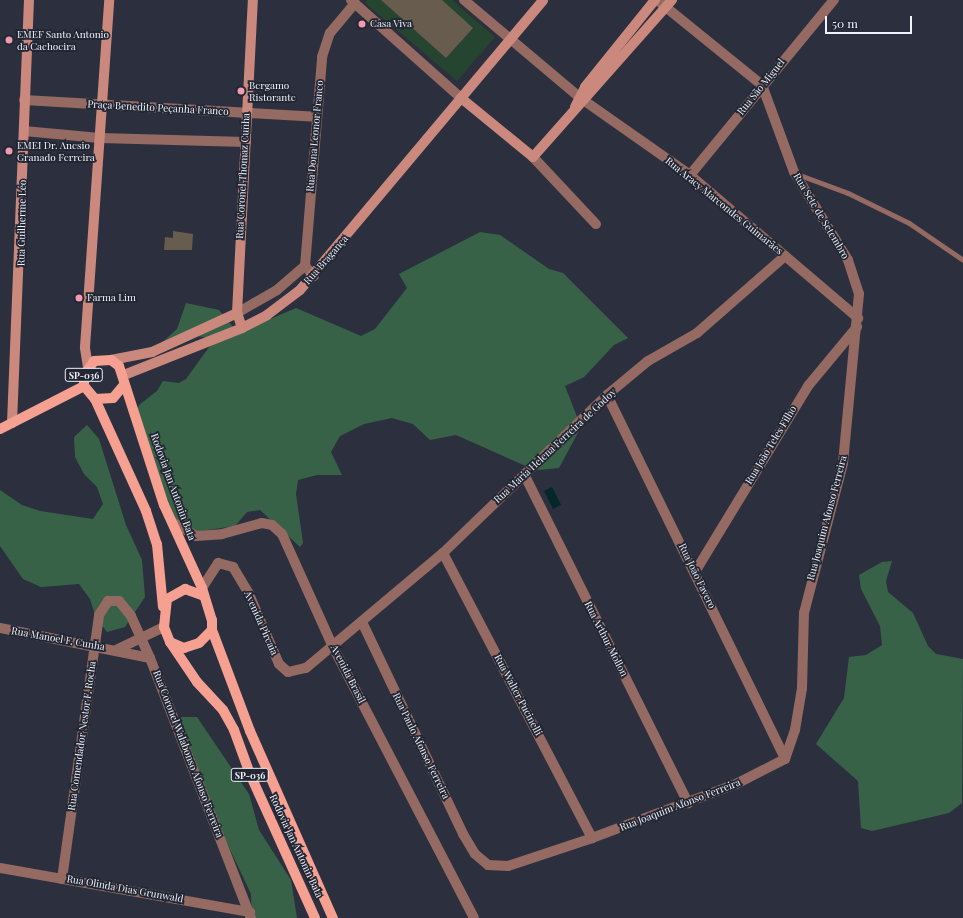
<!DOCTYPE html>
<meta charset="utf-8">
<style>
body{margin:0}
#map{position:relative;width:963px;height:918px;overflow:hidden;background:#2c303e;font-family:"Playfair Display",serif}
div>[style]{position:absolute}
.green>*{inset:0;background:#254531}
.forest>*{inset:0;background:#386248}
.water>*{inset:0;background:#05272a;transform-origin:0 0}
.building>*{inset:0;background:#675c4e}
.lane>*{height:5px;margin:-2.5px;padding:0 2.5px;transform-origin:2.5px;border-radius:2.5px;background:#946a62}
.street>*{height:10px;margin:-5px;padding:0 5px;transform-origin:5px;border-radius:5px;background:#946a62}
.secondary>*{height:10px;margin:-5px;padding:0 5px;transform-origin:5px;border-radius:5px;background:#cb897e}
.primary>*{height:10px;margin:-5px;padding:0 5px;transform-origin:5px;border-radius:5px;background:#f6a092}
.dots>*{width:11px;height:11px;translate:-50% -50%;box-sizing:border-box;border:2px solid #222633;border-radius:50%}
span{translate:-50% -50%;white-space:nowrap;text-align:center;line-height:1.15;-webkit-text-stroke:3.5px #222633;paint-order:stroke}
.shield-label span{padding:1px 3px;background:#222633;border:1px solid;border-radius:3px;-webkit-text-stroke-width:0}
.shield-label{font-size:9px;color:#eff2fb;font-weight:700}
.poi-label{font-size:10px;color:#eff2fb}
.left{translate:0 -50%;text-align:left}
.street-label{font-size:10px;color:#eff2fb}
.scale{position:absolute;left:825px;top:16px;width:87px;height:18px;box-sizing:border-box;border:2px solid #eff2fb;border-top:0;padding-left:5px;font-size:12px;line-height:14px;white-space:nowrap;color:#eff2fb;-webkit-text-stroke:3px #222633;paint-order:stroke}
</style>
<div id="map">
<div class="green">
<div style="clip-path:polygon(367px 0,452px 0,495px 37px,457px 81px,365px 3px)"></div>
</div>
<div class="forest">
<div style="clip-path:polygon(480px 232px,500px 235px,549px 269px,563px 273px,628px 338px,614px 345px,584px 377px,565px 386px,581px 427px,559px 468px,539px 470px,521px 464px,456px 435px,430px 440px,413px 424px,392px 418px,364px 424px,340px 436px,331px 452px,342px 475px,317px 475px,298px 480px,296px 494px,303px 543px,300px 547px,260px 510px,247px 512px,235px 526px,194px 532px,177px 522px,154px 480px,133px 419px,139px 405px,157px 391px,163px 381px,179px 383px,186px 379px,212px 343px,210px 338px,196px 336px,157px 347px,177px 329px,186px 303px,219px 310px,238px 333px,296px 308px,361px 336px,375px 329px,407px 288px,399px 274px)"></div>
<div style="clip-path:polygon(87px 425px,99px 439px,126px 525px,142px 560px,145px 597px,125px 627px,107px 632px,96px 618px,90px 599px,79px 584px,41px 587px,23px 579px,0 546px,0 490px,22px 505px,40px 511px,93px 519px,103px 504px,97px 487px,84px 474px,75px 457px,74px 437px)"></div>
<div style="clip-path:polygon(892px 561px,886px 581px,888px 592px,913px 613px,928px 646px,936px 654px,963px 659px,962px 803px,949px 813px,872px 831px,861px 828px,858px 781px,816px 744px,844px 698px,849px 657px,866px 655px,882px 645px,880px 626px,861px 589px,859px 575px,882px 562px)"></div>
<div style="clip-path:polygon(179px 717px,197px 717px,249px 794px,259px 830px,291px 880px,297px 918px,252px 918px,251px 894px,176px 735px)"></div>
</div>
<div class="water">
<div style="left:552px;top:487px;width:20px;height:9px;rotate:63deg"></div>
</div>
<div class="building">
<div style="clip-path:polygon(381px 0,442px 0,473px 28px,446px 58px)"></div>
<div style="clip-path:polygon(173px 231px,193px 234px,192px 250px,164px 250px,165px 237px,173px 238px)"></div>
</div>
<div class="lane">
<div style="left:797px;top:174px;width:54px;rotate:20.4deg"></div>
<div style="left:848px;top:193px;width:68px;rotate:26.2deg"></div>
<div style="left:909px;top:223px;width:65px;rotate:34.4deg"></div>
</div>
<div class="street">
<div style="left:351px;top:0;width:147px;rotate:41.7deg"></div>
<div style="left:464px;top:0;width:150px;rotate:40.1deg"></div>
<div style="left:579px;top:97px;width:136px;rotate:35.1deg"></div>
<div style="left:690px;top:175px;width:221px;rotate:40.4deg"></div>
<div style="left:24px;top:100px;width:292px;rotate:3.3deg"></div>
<div style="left:24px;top:131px;width:76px;rotate:5.3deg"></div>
<div style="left:100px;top:138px;width:146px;rotate:1.6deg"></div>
<div style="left:533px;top:157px;width:92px;rotate:46.8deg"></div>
<div style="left:690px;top:175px;width:227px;rotate:-50.6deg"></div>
<div style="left:314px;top:276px;width:13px;rotate:-132deg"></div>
<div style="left:305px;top:266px;width:210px;rotate:-85.3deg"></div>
<div style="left:322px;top:57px;width:25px;rotate:-72deg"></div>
<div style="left:330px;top:33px;width:39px;rotate:-50deg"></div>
<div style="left:237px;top:313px;width:46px;rotate:-29.9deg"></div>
<div style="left:277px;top:290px;width:37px;rotate:-41deg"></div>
<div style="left:607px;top:395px;width:405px;rotate:63.9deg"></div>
<div style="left:524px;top:474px;width:368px;rotate:63.5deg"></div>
<div style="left:172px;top:522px;width:28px;rotate:30deg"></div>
<div style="left:196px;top:536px;width:26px;rotate:-4deg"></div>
<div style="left:222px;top:534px;width:41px;rotate:-15.4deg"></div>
<div style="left:262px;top:523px;width:10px;rotate:11deg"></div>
<div style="left:272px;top:525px;width:13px;rotate:42deg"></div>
<div style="left:282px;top:534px;width:124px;rotate:65.7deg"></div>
<div style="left:333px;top:647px;width:305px;rotate:62.5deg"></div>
<div style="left:443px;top:553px;width:322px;rotate:62.4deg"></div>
<div style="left:695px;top:572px;width:218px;rotate:-58.7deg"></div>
<div style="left:808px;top:386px;width:77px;rotate:-50.3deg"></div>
<div style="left:202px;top:588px;width:30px;rotate:-57deg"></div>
<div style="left:218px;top:563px;width:16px;rotate:15deg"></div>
<div style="left:233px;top:567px;width:31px;rotate:59deg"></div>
<div style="left:249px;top:594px;width:76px;rotate:66.8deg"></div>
<div style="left:279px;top:664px;width:12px;rotate:42deg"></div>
<div style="left:288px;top:672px;width:18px;rotate:-13deg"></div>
<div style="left:306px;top:668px;width:179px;rotate:-40deg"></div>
<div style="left:443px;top:553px;width:228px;rotate:-43.9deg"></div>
<div style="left:607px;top:395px;width:53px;rotate:-39.7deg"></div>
<div style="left:648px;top:361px;width:56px;rotate:-29.7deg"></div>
<div style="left:697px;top:333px;width:117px;rotate:-41.2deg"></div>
<div style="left:362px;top:622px;width:235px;rotate:64.5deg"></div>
<div style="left:463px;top:834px;width:23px;rotate:59deg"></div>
<div style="left:475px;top:854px;width:17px;rotate:40deg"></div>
<div style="left:488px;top:865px;width:20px;rotate:3deg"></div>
<div style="left:508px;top:866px;width:89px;rotate:-18.4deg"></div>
<div style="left:592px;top:838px;width:154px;rotate:-20.6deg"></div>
<div style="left:736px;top:784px;width:55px;rotate:-27deg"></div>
<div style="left:785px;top:759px;width:31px;rotate:-71deg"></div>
<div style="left:795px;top:730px;width:43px;rotate:-80.5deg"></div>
<div style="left:802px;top:688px;width:75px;rotate:-88.5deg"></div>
<div style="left:804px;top:613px;width:155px;rotate:-75.4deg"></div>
<div style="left:843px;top:463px;width:170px;rotate:-84.6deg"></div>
<div style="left:859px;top:294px;width:36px;rotate:-108deg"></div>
<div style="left:848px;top:260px;width:103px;rotate:-121.5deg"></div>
<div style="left:794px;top:172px;width:93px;rotate:-110.2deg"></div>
<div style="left:762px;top:85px;width:135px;rotate:-141deg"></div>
<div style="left:0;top:628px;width:153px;rotate:11.3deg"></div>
<div style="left:116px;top:650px;width:53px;rotate:-25.6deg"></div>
<div style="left:0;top:868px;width:254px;rotate:10deg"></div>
<div style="left:62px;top:879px;width:267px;rotate:-82deg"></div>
<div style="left:99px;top:615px;width:17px;rotate:-57deg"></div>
<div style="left:108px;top:601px;width:11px"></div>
<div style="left:119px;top:601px;width:19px;rotate:51deg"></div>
<div style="left:131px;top:616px;width:46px;rotate:65.7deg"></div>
<div style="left:150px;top:658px;width:279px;rotate:68.8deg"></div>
</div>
<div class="secondary">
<div style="left:461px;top:98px;width:93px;rotate:39.3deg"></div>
<div style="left:533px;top:157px;width:210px;rotate:-48.5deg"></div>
<div style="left:575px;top:107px;width:22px;rotate:-63deg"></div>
<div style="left:585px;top:87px;width:112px;rotate:-51.2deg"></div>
<div style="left:242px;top:328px;width:16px;rotate:-108deg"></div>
<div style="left:237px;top:313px;width:313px;rotate:-87.1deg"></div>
<div style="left:111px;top:360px;width:42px;rotate:-11deg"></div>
<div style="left:152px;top:352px;width:94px;rotate:-24.6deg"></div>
<div style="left:88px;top:367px;width:20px;rotate:-99deg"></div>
<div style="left:85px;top:347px;width:348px;rotate:-86deg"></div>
<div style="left:124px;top:375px;width:127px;rotate:-21.7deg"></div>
<div style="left:242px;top:328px;width:28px;rotate:-27deg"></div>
<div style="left:267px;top:315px;width:41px;rotate:-37.1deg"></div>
<div style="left:300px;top:290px;width:378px;rotate:-50deg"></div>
<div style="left:12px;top:423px;width:423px;rotate:-87.7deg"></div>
</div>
<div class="primary">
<div style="left:124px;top:385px;width:17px;rotate:130deg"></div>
<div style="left:113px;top:398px;width:18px;rotate:177deg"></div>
<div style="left:95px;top:399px;width:17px;rotate:-130deg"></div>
<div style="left:84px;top:386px;width:10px;rotate:-90deg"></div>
<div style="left:84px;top:376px;width:18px;rotate:-56deg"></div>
<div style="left:94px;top:361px;width:17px;rotate:-3deg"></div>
<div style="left:111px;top:360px;width:10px;rotate:37deg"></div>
<div style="left:119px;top:366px;width:146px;rotate:72.1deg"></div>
<div style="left:164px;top:505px;width:91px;rotate:65.4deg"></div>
<div style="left:202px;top:588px;width:34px;rotate:73deg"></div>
<div style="left:212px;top:620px;width:10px;rotate:90deg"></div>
<div style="left:212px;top:630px;width:18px;rotate:135deg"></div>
<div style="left:199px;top:643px;width:16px;rotate:162deg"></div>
<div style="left:184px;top:648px;width:15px;rotate:-157deg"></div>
<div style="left:170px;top:642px;width:16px;rotate:-112deg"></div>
<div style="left:164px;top:627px;width:28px;rotate:-84deg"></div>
<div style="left:167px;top:599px;width:21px;rotate:-29deg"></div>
<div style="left:185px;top:589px;width:20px;rotate:20deg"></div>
<div style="left:95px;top:399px;width:123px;rotate:65.5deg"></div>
<div style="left:146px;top:511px;width:35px;rotate:72deg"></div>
<div style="left:157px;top:544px;width:63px;rotate:84.6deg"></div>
<div style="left:0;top:429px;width:94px;rotate:-27.1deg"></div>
<div style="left:212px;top:630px;width:108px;rotate:69.4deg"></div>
<div style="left:250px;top:731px;width:205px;rotate:66.1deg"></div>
<div style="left:170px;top:642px;width:48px;rotate:56deg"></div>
<div style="left:197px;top:682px;width:38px;rotate:47deg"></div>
<div style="left:223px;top:710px;width:23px;rotate:61deg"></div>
<div style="left:234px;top:730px;width:47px;rotate:70deg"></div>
<div style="left:250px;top:774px;width:158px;rotate:65.7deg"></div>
</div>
<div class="dots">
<div style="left:362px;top:24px;background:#f19ab2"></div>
<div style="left:9px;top:40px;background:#f19ab2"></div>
<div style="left:241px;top:91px;background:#f19ab2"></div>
<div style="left:9px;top:151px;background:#f19ab2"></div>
<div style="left:79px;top:298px;background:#f19ab2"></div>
</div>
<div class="shield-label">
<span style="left:84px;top:375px">SP-036</span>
<span style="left:250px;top:775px">SP-036</span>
</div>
<div class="poi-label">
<span class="left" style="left:370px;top:24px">Casa Viva</span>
<span class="left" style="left:17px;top:40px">EMEF Santo Antonio<br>da Cachoeira</span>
<span class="left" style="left:249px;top:91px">Bergamo<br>Ristorante</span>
<span class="left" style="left:17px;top:151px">EMEI Dr. Anesio<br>Granado Ferreira</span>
<span class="left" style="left:87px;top:298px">Farma Lim</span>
</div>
<div class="street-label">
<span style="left:761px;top:87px;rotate:-51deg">Rua São Miguel</span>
<span style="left:158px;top:108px;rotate:3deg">Praça Benedito Peçanha Franco</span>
<span style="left:315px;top:136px;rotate:-85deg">Rua Dona Leonor Franco</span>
<span style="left:243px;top:176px;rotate:-87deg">Rua Coronel Thomaz Cunha</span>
<span style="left:724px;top:206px;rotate:39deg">Rua Aracy Marcondes Guimarães</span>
<span style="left:821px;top:216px;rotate:59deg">Rua Sete de Setembro</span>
<span style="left:22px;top:223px;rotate:-89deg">Rua Guilherme Léo</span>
<span style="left:326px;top:260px;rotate:-49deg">Rua Bragança</span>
<span style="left:771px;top:445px;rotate:-59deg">Rua João Teles Filho</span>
<span style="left:555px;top:446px;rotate:-43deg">Rua Maria Helena Ferreira de Godoy</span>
<span style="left:173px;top:487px;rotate:70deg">Rodovia Jan Antonin Bata</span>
<span style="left:827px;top:518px;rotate:-75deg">Rua Joaquim Afonso Ferreira</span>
<span style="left:697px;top:576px;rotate:64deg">Rua João Favero</span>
<span style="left:261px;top:623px;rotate:66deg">Avenida Pircaia</span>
<span style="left:58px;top:639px;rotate:10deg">Rua Manoel F. Cunha</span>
<span style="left:606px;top:639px;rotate:63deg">Rua Arthur Mollon</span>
<span style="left:348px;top:674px;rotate:63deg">Avenida Brasil</span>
<span style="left:518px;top:695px;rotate:62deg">Rua Walter Pucinelli</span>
<span style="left:82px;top:736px;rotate:-82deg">Rua Comendador Nestor F. Rocha</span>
<span style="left:421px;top:746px;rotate:64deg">Rua Paulo Afonso Ferreira</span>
<span style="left:188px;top:754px;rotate:69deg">Rua Coronel Walabonso Afonso Ferreira</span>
<span style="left:680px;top:805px;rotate:-21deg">Rua Joaquim Afonso Ferreira</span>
<span style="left:296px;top:846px;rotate:65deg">Rodovia Jan Antonin Bata</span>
<span style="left:125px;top:889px;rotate:10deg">Rua Olinda Dias Grunwald</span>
</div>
<div class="scale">50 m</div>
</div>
